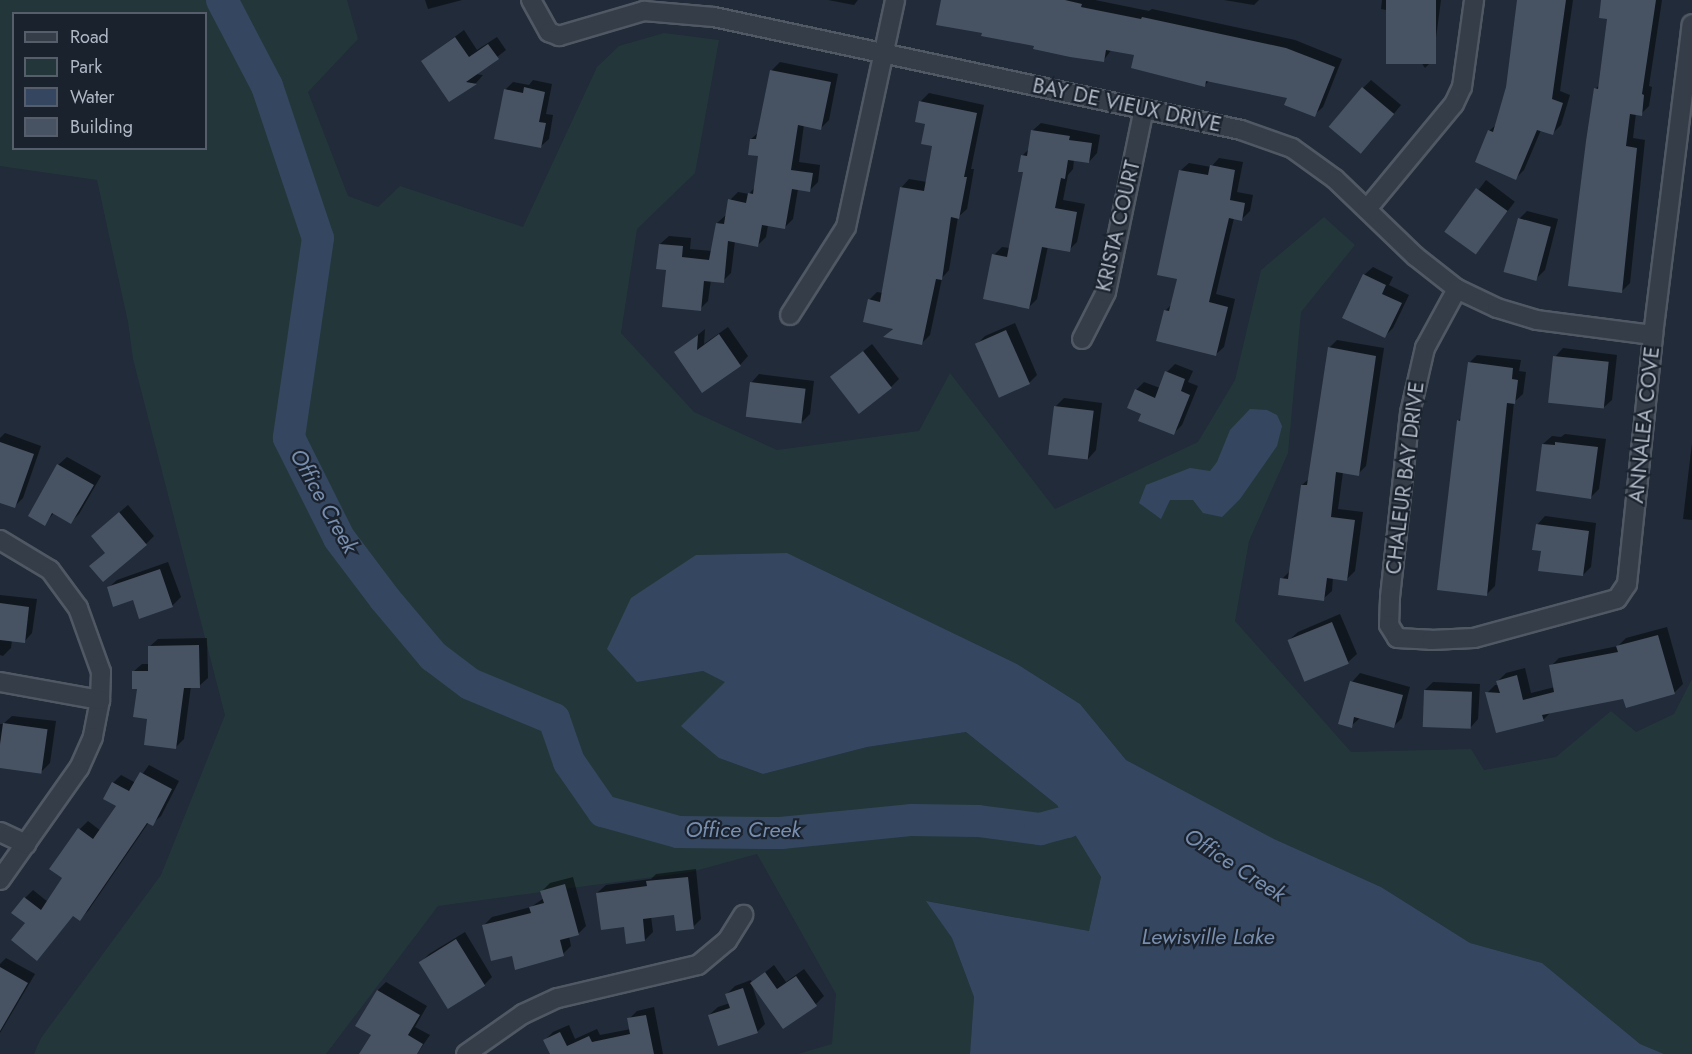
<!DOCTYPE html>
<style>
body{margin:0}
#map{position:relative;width:1692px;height:1054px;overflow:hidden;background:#212b39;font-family:Jost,sans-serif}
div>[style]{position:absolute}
.green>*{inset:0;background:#23373a}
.water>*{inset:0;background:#354760}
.shadow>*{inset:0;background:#0007;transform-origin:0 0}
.river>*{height:32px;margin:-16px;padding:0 16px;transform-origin:16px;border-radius:16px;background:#354760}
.building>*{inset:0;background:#475263;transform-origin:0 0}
.roads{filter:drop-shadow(2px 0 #505864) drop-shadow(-2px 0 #505864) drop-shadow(0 2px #505864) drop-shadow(0 -2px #505864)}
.minor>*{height:18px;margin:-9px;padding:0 9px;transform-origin:9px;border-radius:9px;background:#353d49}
span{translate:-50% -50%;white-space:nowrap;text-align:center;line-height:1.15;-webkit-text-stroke:4.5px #1a222e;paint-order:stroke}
.street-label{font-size:21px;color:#b0b8c6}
.water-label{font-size:22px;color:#788eae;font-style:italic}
.legend{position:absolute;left:12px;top:12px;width:195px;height:138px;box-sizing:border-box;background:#1a222e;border:2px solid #565e6b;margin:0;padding:8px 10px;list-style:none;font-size:18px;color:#b0b8c6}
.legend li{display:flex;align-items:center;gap:12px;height:30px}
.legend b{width:30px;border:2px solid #565e6b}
</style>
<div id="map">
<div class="green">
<div style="clip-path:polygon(evenodd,0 0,347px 0,358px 39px,308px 92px,348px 196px,378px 207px,400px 186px,523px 227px,597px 67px,619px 46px,664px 33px,719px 40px,695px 173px,637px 229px,621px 333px,694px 412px,777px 450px,919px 431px,950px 373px,1055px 509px,1198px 442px,1235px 380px,1261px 270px,1324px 217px,1355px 245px,1301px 312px,1288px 453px,1249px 541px,1235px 621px,1351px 752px,1471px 749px,1484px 770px,1556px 757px,1611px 711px,1636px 732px,1674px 714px,1692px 679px,1692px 1054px,1664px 1054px,1640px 1044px,1542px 963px,1470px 943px,1381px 887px,1274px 839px,1126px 760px,1080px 704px,1017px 664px,787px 553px,696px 555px,637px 682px,703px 671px,726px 682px,719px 758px,763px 774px,867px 747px,966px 732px,1057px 805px,1101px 877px,1089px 931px,927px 901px,952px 938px,974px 997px,970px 1054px,798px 1054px,832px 1044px,836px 994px,757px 854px,691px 872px,438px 906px,326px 1054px,34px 1054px,41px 1038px,161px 875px,225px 715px,133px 359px,128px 322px,97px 180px,0 166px,0 0,14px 14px,206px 14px,206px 148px,14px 148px,14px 14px)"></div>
</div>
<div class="water">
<div style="clip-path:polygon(1250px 409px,1267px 410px,1277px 415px,1282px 426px,1277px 446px,1240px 499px,1222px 517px,1203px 513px,1193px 500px,1170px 500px,1161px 519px,1139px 503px,1146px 485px,1190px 468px,1210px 471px,1217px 462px,1230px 430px)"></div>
<div style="clip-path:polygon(787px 553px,1017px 664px,1080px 704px,1126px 760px,1274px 839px,1381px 887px,1470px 943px,1542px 963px,1640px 1044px,1664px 1054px,970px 1054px,974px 997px,952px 938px,926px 901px,1089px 931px,1101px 877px,1057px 805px,966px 732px,867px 747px,763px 774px,719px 758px,681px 726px,725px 682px,703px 671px,637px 682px,607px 649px,631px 598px,696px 555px)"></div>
</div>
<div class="shadow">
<div style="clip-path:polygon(425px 0,462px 0,428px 9px)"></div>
<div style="clip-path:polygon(828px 0,858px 0,854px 5px)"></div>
<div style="clip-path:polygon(942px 0,1095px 0,1149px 11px,1152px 9px,1295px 40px,1342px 59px,1323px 107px,1314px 115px,1289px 97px,1210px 80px,1205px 85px,1136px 54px,1112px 49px,1103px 61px,983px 32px)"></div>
<div style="clip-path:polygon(1224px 0,1259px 0,1254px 5px)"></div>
<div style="clip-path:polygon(1382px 0,1441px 0,1433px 60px,1425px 68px,1386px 10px,1381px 9px)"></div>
<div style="clip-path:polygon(1519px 0,1573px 0,1560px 91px,1570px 95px,1561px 125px,1553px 133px,1541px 130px,1524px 170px,1516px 178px,1489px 131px,1497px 124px,1507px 88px)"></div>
<div style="clip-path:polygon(1603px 0,1662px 0,1649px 86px,1652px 87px,1649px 106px,1641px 114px,1636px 113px,1633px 138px,1645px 140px,1630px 283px,1621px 292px,1595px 89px,1600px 85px,1608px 18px)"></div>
<div style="clip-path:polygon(464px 30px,477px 50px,497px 37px,506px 50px,475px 74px,483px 75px,476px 83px,450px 100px,422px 61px)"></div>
<div style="clip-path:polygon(780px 62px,838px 74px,829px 120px,821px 128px,804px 124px,799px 162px,820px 165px,818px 182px,810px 190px,798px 189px,793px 219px,784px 228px,768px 225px,766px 237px,758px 245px,735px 241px,731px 273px,723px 281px,711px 280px,708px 301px,700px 309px,668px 269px,660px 244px,669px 236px,691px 238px,690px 249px,712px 251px,717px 223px,726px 215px,730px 200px,738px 192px,749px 194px,755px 187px,760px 155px,751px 139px,759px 132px,772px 70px)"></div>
<div style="clip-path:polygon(533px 80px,552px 84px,546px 114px,553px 115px,549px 139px,540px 147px,505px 90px,513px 82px,529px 85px)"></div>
<div style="clip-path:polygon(1371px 80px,1401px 105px,1370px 143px,1363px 88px)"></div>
<div style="clip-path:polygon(929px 93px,984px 105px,971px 169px,974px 169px,967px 209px,958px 217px,949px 270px,942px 278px,930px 335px,922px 343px,886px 336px,894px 327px,869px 300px,877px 292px,883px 293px,901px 188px,909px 179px,927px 182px,933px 145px,920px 102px)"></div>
<div style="clip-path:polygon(1041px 123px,1100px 135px,1097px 153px,1089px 162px,1074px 160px,1073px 169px,1068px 175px,1063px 200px,1085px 204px,1077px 242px,1069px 250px,1048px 246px,1037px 299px,1028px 308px,994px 255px,1002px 247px,1010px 248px,1024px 171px,1022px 156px,1030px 148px,1032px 131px)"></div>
<div style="clip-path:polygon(1219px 158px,1243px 162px,1237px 192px,1253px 195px,1250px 211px,1242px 219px,1234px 218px,1216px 294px,1235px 299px,1224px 347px,1215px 355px,1165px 311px,1173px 303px,1179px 278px,1180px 171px,1189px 163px,1211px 167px)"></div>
<div style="left:1486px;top:180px;width:36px;height:65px;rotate:37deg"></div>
<div style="clip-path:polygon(1527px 211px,1558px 219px,1545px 270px,1537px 278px,1519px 219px)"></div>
<div style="clip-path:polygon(1373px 267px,1393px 277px,1389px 285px,1409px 295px,1393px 328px,1385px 336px,1364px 275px)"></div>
<div style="clip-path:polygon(1015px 323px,1037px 375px,1029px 383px,977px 344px,985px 336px)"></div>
<div style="clip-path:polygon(728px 327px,748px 356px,740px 365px,676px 353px,705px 329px,704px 344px)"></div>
<div style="clip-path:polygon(1337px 340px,1384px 348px,1366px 466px,1358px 474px,1343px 472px,1338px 509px,1363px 512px,1355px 571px,1347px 579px,1333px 577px,1332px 591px,1323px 599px,1282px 579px,1291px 570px,1302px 485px,1310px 478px,1329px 348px)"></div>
<div style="clip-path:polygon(872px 344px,899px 379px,891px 387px,832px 377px)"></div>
<div style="clip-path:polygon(1563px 348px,1617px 355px,1612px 400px,1603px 408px,1555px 357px)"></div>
<div style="clip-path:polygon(1477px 355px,1521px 360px,1519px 371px,1526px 372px,1523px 394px,1514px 402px,1495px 586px,1487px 594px,1458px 421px,1462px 417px,1469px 363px)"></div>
<div style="clip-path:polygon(1175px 364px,1193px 371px,1188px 382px,1198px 386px,1182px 425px,1174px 433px,1143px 413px,1136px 390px,1144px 382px,1160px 388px,1167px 372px)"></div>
<div style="clip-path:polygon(759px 374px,814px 381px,810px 414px,802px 422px,751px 383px)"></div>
<div style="clip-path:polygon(1064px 398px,1102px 403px,1096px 450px,1088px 459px,1055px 407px)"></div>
<div style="clip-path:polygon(5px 433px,41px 446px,23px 498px,15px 506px,0 501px,0 438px)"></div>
<div style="clip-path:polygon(1565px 434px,1606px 439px,1599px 489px,1591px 497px,1543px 444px,1552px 436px,1561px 437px)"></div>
<div style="clip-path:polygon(1692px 443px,1692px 520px,1683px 519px)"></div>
<div style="clip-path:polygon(67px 457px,101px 476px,79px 514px,71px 522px,54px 513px,44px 524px,58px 465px)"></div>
<div style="clip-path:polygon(128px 505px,154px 536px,146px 544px,106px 552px,101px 528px)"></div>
<div style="clip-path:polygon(1545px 516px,1596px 523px,1591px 567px,1583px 575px,1542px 550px,1537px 525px)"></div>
<div style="clip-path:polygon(168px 562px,181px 597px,172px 606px,134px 598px,108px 588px,117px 580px)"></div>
<div style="clip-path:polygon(0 595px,37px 599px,32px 633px,24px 642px,12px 640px,11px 648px,3px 656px,0 655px)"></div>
<div style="clip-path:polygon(1340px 614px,1357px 654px,1348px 662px,1306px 680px,1289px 640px,1298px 632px)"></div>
<div style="clip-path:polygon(1667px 627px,1683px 684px,1675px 692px,1627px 706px,1624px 698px,1551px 712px,1543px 720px,1487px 693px,1495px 685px,1499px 685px,1498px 681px,1506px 673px,1525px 668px,1531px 693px,1555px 687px,1551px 666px,1559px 658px,1618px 646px,1626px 638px)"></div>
<div style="clip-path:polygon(207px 638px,208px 678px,199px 686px,191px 686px,184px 739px,176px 747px,149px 718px,133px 672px,142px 664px,150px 664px,149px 647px,158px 639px)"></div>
<div style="clip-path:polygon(1360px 673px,1410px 687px,1402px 718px,1394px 726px,1360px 718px,1351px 726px,1352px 682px)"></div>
<div style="clip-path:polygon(1433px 682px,1480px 684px,1478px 719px,1470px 728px,1425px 690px)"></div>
<div style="clip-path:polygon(12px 716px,56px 721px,50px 763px,42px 771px,0 766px,0 724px,3px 724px)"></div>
<div style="clip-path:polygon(149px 765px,179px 781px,161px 816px,152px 824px,149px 822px,88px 911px,80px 919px,74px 915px,27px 923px,25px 898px,33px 890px,48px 902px,65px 878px,80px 829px,88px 821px,101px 831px,118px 806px,113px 783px,121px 775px,136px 783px)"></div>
<div style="clip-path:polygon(696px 869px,701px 919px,693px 927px,675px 914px,651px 916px,653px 932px,645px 940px,625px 926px,597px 893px,606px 885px,651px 879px,656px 874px)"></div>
<div style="clip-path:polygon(573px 877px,586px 926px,578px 934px,569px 936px,571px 946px,563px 954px,513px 955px,484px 925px,492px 917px,531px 907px,544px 898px,542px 891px,550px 883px)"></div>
<div style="clip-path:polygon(465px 932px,492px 977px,484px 985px,421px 962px,429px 954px)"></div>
<div style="clip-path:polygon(6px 958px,35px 974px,0 1033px,0 964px)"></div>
<div style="clip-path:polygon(774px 965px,786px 982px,804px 969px,824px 996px,816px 1004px,752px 985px,765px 1024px,757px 1032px,709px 1015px,718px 1007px,730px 1003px,727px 994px,735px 986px,751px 980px,752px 983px)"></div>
<div style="clip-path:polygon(386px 982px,427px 1006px,415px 1027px,430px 1035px,417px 1054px,361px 1054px,373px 1035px,357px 1025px,378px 990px)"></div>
<div style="clip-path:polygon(654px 1007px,663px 1054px,552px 1054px,545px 1040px,553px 1032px,569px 1025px,575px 1039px,597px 1029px,600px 1035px,631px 1029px,629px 1019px,637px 1011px)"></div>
</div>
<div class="river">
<div style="left:222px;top:0;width:97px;rotate:62.4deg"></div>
<div style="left:267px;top:86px;width:160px;rotate:71.5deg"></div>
<div style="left:318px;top:238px;width:202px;rotate:98.3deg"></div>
<div style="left:289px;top:438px;width:112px;rotate:63.4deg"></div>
<div style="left:339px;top:538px;width:76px;rotate:53deg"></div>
<div style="left:385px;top:599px;width:75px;rotate:49.9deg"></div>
<div style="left:433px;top:656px;width:46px;rotate:37.1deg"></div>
<div style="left:470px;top:684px;width:91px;rotate:22.6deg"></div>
<div style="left:554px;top:719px;width:46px;rotate:70.8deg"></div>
<div style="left:569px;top:762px;width:60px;rotate:55.2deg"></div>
<div style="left:603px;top:811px;width:78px;rotate:15.6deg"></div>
<div style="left:678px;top:832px;width:103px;rotate:0.6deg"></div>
<div style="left:781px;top:833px;width:132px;rotate:-5.7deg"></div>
<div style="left:912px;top:820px;width:66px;rotate:0.9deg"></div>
<div style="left:978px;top:821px;width:63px;rotate:7.4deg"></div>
<div style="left:1040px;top:829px;width:28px;rotate:-15deg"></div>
<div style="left:1067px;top:822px;width:41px;rotate:-29.1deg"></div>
</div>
<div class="building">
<div style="clip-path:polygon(941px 0,1065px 0,1082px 4px,1081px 7px,1141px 19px,1142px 17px,1286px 48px,1335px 67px,1315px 117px,1284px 105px,1287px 98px,1206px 81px,1205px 87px,1131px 68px,1134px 55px,1106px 50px,1104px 62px,1070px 57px,1033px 49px,1034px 46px,981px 36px,982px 33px,936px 25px)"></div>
<div style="left:1386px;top:0;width:50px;height:64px"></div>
<div style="clip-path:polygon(1517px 0,1566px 0,1552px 99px,1563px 103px,1553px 135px,1537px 130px,1516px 180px,1475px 162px,1488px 130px,1493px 132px,1506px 87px)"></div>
<div style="clip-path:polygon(1601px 0,1656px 0,1642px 94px,1644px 95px,1642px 116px,1630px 114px,1626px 146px,1637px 148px,1622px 293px,1568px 286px,1586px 141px,1594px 88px,1598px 89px,1607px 19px,1599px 18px)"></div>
<div style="clip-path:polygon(455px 37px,469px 57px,488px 44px,499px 59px,466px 82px,477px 84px,449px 102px,421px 61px)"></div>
<div style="clip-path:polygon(770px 70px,831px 82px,821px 130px,798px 125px,791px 170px,813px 173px,810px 192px,792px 189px,785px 229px,762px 225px,758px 247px,728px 241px,724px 283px,704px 281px,701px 311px,662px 307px,666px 270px,656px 269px,659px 244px,683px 246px,682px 257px,709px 260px,716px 223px,724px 224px,728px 199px,746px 203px,748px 193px,753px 194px,758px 156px,748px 155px,750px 139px,756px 139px)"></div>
<div style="clip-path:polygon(524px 87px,545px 92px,539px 122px,546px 123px,541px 148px,494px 139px,504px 89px,523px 93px)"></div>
<div style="left:1362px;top:87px;width:42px;height:52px;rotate:40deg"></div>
<div style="clip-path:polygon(919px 101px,977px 113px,964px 177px,967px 177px,959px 219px,951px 217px,942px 280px,936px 279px,922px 345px,883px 337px,893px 329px,863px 322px,868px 299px,880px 302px,900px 187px,924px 191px,932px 146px,921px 144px,925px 124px,915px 122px)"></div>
<div style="clip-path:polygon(1031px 130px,1070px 136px,1069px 140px,1092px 143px,1089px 163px,1068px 160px,1065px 179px,1061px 178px,1055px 208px,1077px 212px,1070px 252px,1042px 247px,1029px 309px,983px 299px,992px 254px,1007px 257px,1023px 172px,1018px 172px,1021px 155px,1027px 156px)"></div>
<div style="clip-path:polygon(1210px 165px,1235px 170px,1230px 200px,1245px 203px,1242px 221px,1229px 218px,1209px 302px,1228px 307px,1216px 356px,1156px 341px,1164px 310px,1169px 311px,1177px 279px,1157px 275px,1179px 170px,1208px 175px)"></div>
<div style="left:1476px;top:188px;width:39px;height:54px;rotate:36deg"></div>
<div style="left:1518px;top:218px;width:34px;height:56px;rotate:15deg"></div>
<div style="clip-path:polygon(1363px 274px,1386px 285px,1382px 294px,1402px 303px,1385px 338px,1342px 318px)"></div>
<div style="left:1006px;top:330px;width:59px;height:34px;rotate:66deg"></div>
<div style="clip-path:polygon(719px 334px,741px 366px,702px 393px,674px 352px,698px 335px,697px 350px)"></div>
<div style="clip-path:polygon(1328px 347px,1376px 356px,1359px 476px,1336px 472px,1331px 517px,1355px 520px,1347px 581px,1327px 578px,1324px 601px,1278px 595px,1280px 578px,1288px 579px,1301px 485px,1307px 485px)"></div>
<div style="left:863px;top:351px;width:47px;height:42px;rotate:52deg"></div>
<div style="left:1553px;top:356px;width:56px;height:47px;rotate:6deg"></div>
<div style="clip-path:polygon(1468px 362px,1513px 368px,1512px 379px,1518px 380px,1515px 404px,1507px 403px,1487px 596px,1437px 590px,1457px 420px,1460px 421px)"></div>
<div style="clip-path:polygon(1165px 371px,1185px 379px,1181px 391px,1190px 395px,1174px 435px,1138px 421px,1141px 414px,1127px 408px,1135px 389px,1155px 398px)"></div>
<div style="left:750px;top:382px;width:56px;height:35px;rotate:7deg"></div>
<div style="left:1054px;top:406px;width:40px;height:49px;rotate:7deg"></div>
<div style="clip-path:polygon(0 442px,34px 454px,15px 508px,0 503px)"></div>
<div style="clip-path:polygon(1555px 442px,1598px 447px,1591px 499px,1536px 491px,1542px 444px,1555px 445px)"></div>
<div style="clip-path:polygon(57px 464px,94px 485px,71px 524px,52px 513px,45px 526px,28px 516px)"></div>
<div style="clip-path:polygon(119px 512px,147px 545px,103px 582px,89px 566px,105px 553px,91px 536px)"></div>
<div style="clip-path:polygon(1536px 524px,1589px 531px,1583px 576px,1538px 571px,1541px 551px,1532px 550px)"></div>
<div style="clip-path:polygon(160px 569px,173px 607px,139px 619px,133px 600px,113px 607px,107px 587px)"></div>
<div style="clip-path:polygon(0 603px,29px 607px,25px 643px,0 640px)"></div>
<div style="left:1332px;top:622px;width:45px;height:48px;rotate:68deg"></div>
<div style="clip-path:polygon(1658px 635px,1675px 694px,1626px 708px,1623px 699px,1542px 715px,1544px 721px,1496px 733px,1485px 692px,1500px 693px,1496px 681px,1517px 675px,1523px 700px,1554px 692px,1549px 665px,1618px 652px,1616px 646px)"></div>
<div style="clip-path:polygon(199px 645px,200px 688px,184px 688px,176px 749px,144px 745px,147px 719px,133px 717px,137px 689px,132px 689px,132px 671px,148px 671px,148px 646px)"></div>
<div style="clip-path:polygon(1350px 681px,1403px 695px,1394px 728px,1354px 717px,1352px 728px,1338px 724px)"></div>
<div style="left:1424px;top:690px;width:48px;height:37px;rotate:2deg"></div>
<div style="left:3px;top:723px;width:45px;height:45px;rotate:8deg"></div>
<div style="clip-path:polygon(140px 772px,172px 789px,153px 826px,147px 823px,80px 921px,73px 916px,37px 961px,11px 940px,25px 923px,11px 913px,24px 897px,41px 910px,62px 878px,49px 869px,59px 855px,78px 828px,93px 839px,116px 806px,103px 799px,112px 782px,129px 791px)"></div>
<div style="clip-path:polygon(688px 877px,694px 929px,676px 931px,674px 915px,643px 919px,645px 941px,626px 944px,624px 927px,601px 930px,596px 893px,647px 886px,646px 881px)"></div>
<div style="clip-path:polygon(565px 884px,579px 935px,560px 940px,564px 956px,515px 970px,512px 956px,491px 961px,482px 925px,531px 913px,529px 907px,544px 903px,540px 891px)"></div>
<div style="left:456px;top:939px;width:55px;height:44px;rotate:58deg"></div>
<div style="clip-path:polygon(0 967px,28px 983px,0 1031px)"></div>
<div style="clip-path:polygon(765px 972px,777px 989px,796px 976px,817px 1006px,783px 1029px,750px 983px)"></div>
<div style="clip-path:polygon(743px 988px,758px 1033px,718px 1046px,708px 1015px,730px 1008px,725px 994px)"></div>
<div style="clip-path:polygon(377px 990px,420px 1015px,408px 1035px,423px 1044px,417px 1054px,359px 1054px,371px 1035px,355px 1026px)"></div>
<div style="clip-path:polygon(646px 1015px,654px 1054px,550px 1054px,543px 1040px,560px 1032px,567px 1046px,589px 1036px,592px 1042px,630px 1034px,627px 1018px)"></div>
</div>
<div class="roads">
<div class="minor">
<div style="left:531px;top:0;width:37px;rotate:61deg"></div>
<div style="left:549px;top:32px;width:11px;rotate:22deg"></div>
<div style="left:559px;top:36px;width:89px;rotate:-16.4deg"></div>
<div style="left:644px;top:11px;width:70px;rotate:4.9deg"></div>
<div style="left:714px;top:17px;width:539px;rotate:12.1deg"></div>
<div style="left:1241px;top:130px;width:54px;rotate:19.4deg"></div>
<div style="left:1292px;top:148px;width:53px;rotate:35.8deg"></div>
<div style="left:1335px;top:179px;width:111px;rotate:43.9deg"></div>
<div style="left:1415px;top:256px;width:53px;rotate:38.2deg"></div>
<div style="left:1457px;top:289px;width:44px;rotate:25.4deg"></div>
<div style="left:1497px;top:308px;width:42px;rotate:16.7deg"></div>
<div style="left:1537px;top:320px;width:117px;rotate:7.4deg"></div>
<div style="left:1367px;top:209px;width:136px;rotate:-50.4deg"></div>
<div style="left:1454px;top:104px;width:19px;rotate:-65deg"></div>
<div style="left:1462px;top:87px;width:88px;rotate:-82.1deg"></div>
<div style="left:1457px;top:289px;width:67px;rotate:118.5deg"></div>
<div style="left:1425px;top:348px;width:67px;rotate:103deg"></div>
<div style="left:1410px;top:413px;width:186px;rotate:96.2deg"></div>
<div style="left:1390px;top:598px;width:27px;rotate:92deg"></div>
<div style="left:1389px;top:625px;width:15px;rotate:58deg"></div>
<div style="left:1397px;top:638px;width:34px;rotate:3deg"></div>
<div style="left:1431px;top:640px;width:43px;rotate:-2.7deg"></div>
<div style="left:1474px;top:638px;width:148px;rotate:-15.3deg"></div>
<div style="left:1617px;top:599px;width:18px;rotate:-56deg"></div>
<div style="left:1627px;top:584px;width:250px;rotate:-84deg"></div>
<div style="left:1653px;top:335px;width:313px;rotate:-82.9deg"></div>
<div style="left:790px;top:315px;width:104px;rotate:-57.5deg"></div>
<div style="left:846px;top:227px;width:232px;rotate:-77.8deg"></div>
<div style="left:1082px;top:339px;width:53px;rotate:-62.9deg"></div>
<div style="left:1106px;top:292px;width:187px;rotate:-78.3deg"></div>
<div style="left:0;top:540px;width:58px;rotate:31deg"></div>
<div style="left:50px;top:570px;width:47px;rotate:53.6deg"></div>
<div style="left:78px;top:608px;width:68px;rotate:70.2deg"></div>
<div style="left:101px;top:672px;width:28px;rotate:92deg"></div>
<div style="left:100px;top:700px;width:38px;rotate:101deg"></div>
<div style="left:93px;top:737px;width:34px;rotate:114deg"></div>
<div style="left:79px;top:768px;width:137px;rotate:125.2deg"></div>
<div style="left:0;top:682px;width:102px;rotate:10.2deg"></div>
<div style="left:0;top:832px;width:29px;rotate:25deg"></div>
<div style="left:466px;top:1054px;width:70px;rotate:-35.1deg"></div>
<div style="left:523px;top:1014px;width:38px;rotate:-25deg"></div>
<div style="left:558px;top:998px;width:144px;rotate:-13.3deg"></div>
<div style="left:698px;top:965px;width:38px;rotate:-40deg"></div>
<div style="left:727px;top:941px;width:31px;rotate:-58deg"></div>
</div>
</div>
<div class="street-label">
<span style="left:1127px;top:105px;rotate:12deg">BAY DE VIEUX DRIVE</span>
<span style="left:1118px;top:226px;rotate:-77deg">KRISTA COURT</span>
<span style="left:1644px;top:425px;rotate:-84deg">ANNALEA COVE</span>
<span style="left:1405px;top:478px;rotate:-83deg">CHALEUR BAY DRIVE</span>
</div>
<div class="water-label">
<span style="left:324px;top:501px;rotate:61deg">Office Creek</span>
<span style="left:743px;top:830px">Office Creek</span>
<span style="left:1235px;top:865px;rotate:33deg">Office Creek</span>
<span style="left:1208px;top:937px">Lewisville Lake</span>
</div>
<ul class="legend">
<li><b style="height:8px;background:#353d49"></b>Road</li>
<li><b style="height:16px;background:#23373a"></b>Park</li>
<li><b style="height:16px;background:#354760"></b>Water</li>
<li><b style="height:16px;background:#475263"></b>Building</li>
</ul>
</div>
